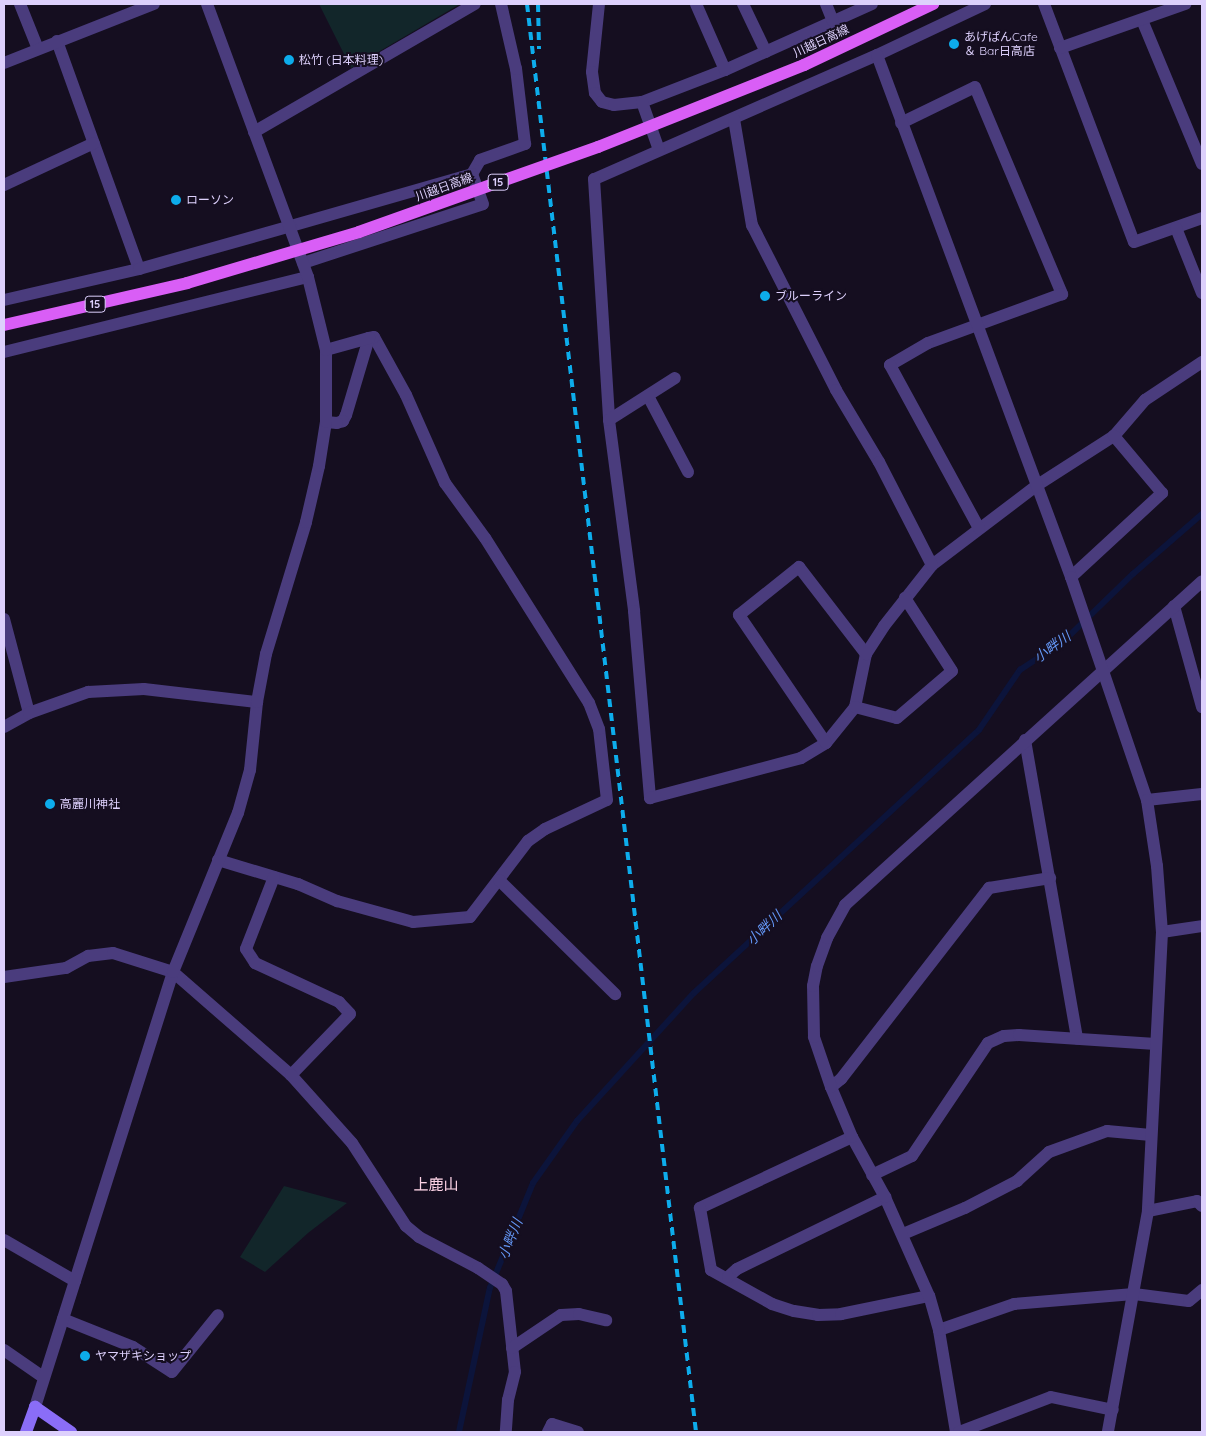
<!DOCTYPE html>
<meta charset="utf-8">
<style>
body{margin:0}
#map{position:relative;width:1206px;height:1436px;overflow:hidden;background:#150e20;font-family:Quicksand,"Noto Sans JP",sans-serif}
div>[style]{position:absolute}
.green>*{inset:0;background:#12262a}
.stream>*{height:5.5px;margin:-2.75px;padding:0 2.75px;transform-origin:2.75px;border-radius:2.75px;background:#0c143b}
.minor>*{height:12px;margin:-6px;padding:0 6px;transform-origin:6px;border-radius:6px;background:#4a3c7d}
.tertiary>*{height:12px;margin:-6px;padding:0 6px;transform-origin:6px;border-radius:6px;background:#4a3c7d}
.secondary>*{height:12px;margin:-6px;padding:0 6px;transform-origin:6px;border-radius:6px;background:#8a6df7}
.primary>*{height:12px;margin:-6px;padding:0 6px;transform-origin:6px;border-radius:6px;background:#d95ef6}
.rail>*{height:4px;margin-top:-2px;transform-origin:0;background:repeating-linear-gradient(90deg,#0daceb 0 8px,transparent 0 14px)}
.primary-bridge>*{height:12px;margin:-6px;padding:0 6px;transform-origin:6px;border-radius:6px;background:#d95ef6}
.dots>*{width:14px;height:14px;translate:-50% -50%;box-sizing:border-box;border:2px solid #150e20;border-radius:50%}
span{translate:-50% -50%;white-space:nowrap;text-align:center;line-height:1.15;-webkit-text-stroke:4px #150e20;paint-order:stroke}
.shield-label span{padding:1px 4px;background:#150e20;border:1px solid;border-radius:4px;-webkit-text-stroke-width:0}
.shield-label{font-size:11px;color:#ddd0fc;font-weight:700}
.poi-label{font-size:12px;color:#ddd0fc}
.left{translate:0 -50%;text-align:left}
.street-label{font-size:12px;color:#ddd0fc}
.water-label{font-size:14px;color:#6497f6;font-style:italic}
.quarter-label{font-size:15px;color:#fcd2e5}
.frame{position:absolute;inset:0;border:5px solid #ddd0fc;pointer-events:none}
</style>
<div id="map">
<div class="green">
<div style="clip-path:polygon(319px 4px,460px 4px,351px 68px)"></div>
<div style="clip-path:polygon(284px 1186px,347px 1203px,308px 1233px,265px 1272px,240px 1257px)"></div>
</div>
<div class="stream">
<div style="left:459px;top:1432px;width:147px;rotate:-77.9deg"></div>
<div style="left:490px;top:1288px;width:113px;rotate:-67.7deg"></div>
<div style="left:533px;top:1183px;width:76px;rotate:-54.6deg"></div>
<div style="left:577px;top:1121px;width:173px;rotate:-47.6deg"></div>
<div style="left:694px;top:993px;width:388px;rotate:-42.7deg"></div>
<div style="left:979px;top:730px;width:73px;rotate:-55.7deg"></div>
<div style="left:1020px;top:670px;width:53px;rotate:-33.4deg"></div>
<div style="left:1064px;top:641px;width:96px;rotate:-44.2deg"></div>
<div style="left:1133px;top:574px;width:91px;rotate:-41deg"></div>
</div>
<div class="minor">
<div style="left:20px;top:4px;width:48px;rotate:68.2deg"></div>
<div style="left:599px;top:4px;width:68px;rotate:95.9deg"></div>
<div style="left:592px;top:72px;width:21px;rotate:82deg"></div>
<div style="left:595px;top:93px;width:11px;rotate:52deg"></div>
<div style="left:602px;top:102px;width:12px;rotate:14deg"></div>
<div style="left:614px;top:105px;width:28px;rotate:-6deg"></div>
<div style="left:642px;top:102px;width:89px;rotate:-21.1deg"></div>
<div style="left:725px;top:70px;width:161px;rotate:-24.2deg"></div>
<div style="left:696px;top:4px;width:72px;rotate:66.3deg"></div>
<div style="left:743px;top:4px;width:53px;rotate:64.4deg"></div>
<div style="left:826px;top:4px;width:18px;rotate:68deg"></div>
<div style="left:985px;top:4px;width:119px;rotate:154.7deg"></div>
<div style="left:877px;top:55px;width:309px;rotate:156.3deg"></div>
<div style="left:594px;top:179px;width:241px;rotate:86.4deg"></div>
<div style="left:609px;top:420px;width:193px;rotate:82.5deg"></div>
<div style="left:634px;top:611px;width:188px;rotate:85.1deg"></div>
<div style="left:650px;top:798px;width:156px;rotate:-14.8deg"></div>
<div style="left:801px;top:758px;width:29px;rotate:-31deg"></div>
<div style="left:826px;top:743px;width:46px;rotate:-51.1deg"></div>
<div style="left:855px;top:707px;width:54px;rotate:-78.3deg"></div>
<div style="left:866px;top:654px;width:33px;rotate:-57deg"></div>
<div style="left:884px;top:626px;width:78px;rotate:-51.8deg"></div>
<div style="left:932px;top:565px;width:131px;rotate:-37.2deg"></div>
<div style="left:1036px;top:486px;width:93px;rotate:-32.7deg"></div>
<div style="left:1114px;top:436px;width:48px;rotate:-49.3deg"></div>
<div style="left:1145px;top:400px;width:69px;rotate:-33.7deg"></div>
<div style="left:1044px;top:4px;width:254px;rotate:69.3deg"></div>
<div style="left:1134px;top:242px;width:72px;rotate:-19.4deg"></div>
<div style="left:1142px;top:20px;width:156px;rotate:67.4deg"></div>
<div style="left:57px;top:41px;width:242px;rotate:70.2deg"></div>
<div style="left:1060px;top:48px;width:133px;rotate:-19.4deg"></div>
<div style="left:4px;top:63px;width:161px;rotate:-21.5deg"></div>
<div style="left:642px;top:102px;width:51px;rotate:70.5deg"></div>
<div style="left:734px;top:119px;width:108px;rotate:80.4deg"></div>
<div style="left:752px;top:225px;width:185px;rotate:63deg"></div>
<div style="left:836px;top:390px;width:84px;rotate:59.2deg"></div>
<div style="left:879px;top:462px;width:116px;rotate:62.8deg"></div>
<div style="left:901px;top:123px;width:82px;rotate:-25.9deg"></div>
<div style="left:975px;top:87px;width:225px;rotate:67.2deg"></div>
<div style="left:1062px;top:294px;width:143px;rotate:159.9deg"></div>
<div style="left:928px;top:343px;width:44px;rotate:149.9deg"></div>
<div style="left:890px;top:365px;width:186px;rotate:61.4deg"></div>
<div style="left:254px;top:132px;width:255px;rotate:-30.1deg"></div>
<div style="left:4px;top:185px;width:99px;rotate:-25deg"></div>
<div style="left:291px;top:226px;width:188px;rotate:-16deg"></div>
<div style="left:472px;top:174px;width:16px;rotate:-60deg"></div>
<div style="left:480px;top:160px;width:48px;rotate:-19.6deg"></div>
<div style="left:525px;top:144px;width:76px;rotate:-96.8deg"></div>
<div style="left:516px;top:69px;width:67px;rotate:-103deg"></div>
<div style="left:1176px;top:228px;width:70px;rotate:68.2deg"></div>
<div style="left:303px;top:263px;width:189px;rotate:-18.1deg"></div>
<div style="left:483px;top:204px;width:32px;rotate:-110deg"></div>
<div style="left:648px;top:396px;width:86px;rotate:62.2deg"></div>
<div style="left:609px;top:420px;width:78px;rotate:-32.5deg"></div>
<div style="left:1071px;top:577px;width:124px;rotate:-42.7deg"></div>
<div style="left:1162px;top:493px;width:75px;rotate:-130.1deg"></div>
<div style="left:1174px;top:606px;width:105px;rotate:74.5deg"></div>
<div style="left:4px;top:619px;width:97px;rotate:75.1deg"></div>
<div style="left:855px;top:707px;width:43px;rotate:14.7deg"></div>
<div style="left:897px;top:718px;width:72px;rotate:-40.5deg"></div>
<div style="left:952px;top:671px;width:87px;rotate:-122.8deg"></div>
<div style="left:4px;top:727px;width:29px;rotate:-29deg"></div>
<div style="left:29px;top:713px;width:63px;rotate:-19.6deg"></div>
<div style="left:88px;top:692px;width:56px;rotate:-3.1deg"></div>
<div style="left:144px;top:689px;width:114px;rotate:6.6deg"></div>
<div style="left:1025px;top:740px;width:303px;rotate:80.1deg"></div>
<div style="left:826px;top:743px;width:155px;rotate:-124.2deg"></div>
<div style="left:739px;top:615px;width:77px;rotate:-38.7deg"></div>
<div style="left:799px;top:567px;width:110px;rotate:52.4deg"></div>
<div style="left:1147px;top:800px;width:55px;rotate:-6.2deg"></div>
<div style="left:218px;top:860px;width:84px;rotate:16.7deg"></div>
<div style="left:298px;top:884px;width:43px;rotate:23.6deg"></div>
<div style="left:337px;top:901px;width:79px;rotate:15.4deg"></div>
<div style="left:413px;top:922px;width:57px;rotate:-5deg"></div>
<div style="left:470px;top:917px;width:96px;rotate:-52.7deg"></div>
<div style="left:528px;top:841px;width:21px;rotate:-35deg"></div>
<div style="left:545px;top:829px;width:68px;rotate:-25.1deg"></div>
<div style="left:607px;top:800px;width:71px;rotate:-96.4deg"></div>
<div style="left:599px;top:729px;width:28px;rotate:-111deg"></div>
<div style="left:589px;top:703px;width:195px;rotate:-122.2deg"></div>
<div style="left:485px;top:538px;width:68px;rotate:-126deg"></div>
<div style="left:445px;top:483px;width:96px;rotate:-113.9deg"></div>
<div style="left:406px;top:395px;width:66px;rotate:-118.9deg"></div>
<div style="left:374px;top:337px;width:5px;rotate:169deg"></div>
<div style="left:369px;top:338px;width:80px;rotate:106.6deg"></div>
<div style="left:346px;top:415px;width:7px;rotate:117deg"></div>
<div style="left:343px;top:421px;width:6px;rotate:162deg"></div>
<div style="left:337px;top:423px;width:11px;rotate:-175deg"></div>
<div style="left:274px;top:877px;width:77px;rotate:111.3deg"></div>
<div style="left:246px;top:949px;width:17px;rotate:57deg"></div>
<div style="left:255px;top:963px;width:93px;rotate:24.9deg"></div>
<div style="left:339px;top:1002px;width:16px;rotate:47deg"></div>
<div style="left:350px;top:1014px;width:85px;rotate:134deg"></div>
<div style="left:499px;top:880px;width:163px;rotate:44.5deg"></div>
<div style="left:1162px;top:932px;width:40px;rotate:-8.5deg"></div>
<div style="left:4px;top:977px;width:63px;rotate:-8.3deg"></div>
<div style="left:66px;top:968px;width:25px;rotate:-29deg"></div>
<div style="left:88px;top:956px;width:25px;rotate:-7deg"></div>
<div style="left:113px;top:953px;width:63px;rotate:17.6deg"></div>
<div style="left:173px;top:972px;width:157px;rotate:41.1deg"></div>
<div style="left:291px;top:1075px;width:91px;rotate:48.1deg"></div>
<div style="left:352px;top:1143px;width:99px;rotate:57deg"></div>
<div style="left:406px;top:1226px;width:17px;rotate:40deg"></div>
<div style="left:419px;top:1237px;width:67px;rotate:27.7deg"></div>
<div style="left:478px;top:1268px;width:29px;rotate:34deg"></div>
<div style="left:502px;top:1284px;width:8px;rotate:60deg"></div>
<div style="left:506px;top:1291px;width:81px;rotate:83.7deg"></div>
<div style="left:515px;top:1372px;width:29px;rotate:104deg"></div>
<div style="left:508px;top:1400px;width:32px;rotate:94deg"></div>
<div style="left:831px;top:1087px;width:13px;rotate:-39deg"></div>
<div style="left:841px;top:1079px;width:242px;rotate:-52.2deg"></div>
<div style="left:989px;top:888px;width:62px;rotate:-9.3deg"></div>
<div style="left:852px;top:1137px;width:168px;rotate:155deg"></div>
<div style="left:700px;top:1208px;width:63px;rotate:79.9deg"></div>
<div style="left:711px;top:1270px;width:70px;rotate:29.1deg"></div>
<div style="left:772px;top:1304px;width:23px;rotate:18deg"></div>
<div style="left:794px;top:1311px;width:24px;rotate:9deg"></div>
<div style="left:818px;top:1315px;width:23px;rotate:-2deg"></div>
<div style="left:841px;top:1314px;width:90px;rotate:-11.6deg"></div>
<div style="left:872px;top:1175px;width:44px;rotate:-25.4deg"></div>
<div style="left:912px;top:1156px;width:136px;rotate:-56.1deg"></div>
<div style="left:988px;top:1043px;width:17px;rotate:-24deg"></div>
<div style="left:1004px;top:1036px;width:15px;rotate:-4deg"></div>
<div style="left:1019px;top:1035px;width:137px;rotate:3.8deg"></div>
<div style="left:1148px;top:1211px;width:50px;rotate:-11.5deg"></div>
<div style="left:1197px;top:1201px;width:7px;rotate:45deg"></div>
<div style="left:903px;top:1234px;width:67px;rotate:-22.8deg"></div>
<div style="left:965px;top:1208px;width:59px;rotate:-27.4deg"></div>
<div style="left:1017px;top:1181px;width:43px;rotate:-42.2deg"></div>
<div style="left:1049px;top:1152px;width:62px;rotate:-19.9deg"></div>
<div style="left:1107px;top:1131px;width:44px;rotate:5.2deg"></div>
<div style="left:4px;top:1240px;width:82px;rotate:30deg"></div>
<div style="left:728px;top:1277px;width:12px;rotate:-42deg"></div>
<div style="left:737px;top:1269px;width:165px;rotate:-25.9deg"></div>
<div style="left:63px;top:1319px;width:75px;rotate:21.8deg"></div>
<div style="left:133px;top:1347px;width:46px;rotate:32.7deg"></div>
<div style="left:172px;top:1372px;width:73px;rotate:-51.1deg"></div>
<div style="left:939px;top:1330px;width:79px;rotate:-19.1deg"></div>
<div style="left:1014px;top:1304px;width:120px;rotate:-4.8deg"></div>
<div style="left:1134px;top:1294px;width:55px;rotate:7.3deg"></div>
<div style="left:1189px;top:1301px;width:17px;rotate:-40deg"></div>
<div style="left:512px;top:1348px;width:59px;rotate:-34deg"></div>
<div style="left:561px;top:1315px;width:18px;rotate:-3deg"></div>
<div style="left:579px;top:1314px;width:28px;rotate:13deg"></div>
<div style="left:4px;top:1350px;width:47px;rotate:34.7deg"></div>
<div style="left:548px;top:1432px;width:9px;rotate:-63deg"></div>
<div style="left:552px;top:1424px;width:27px;rotate:17deg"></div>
<div style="left:956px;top:1432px;width:103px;rotate:-99.5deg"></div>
<div style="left:939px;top:1330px;width:35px;rotate:-106deg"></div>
<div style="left:929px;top:1296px;width:108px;rotate:-114deg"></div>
<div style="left:885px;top:1197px;width:68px;rotate:-118.8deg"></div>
<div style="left:852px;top:1137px;width:54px;rotate:-112.8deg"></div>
<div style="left:831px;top:1087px;width:53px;rotate:-108.8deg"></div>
<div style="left:814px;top:1037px;width:51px;rotate:-91.1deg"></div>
<div style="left:813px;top:986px;width:20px;rotate:-79deg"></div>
<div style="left:817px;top:966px;width:30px;rotate:-70deg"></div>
<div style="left:827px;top:938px;width:38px;rotate:-61deg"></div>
<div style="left:845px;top:905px;width:482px;rotate:-42.2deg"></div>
<div style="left:959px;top:1432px;width:98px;rotate:-20.8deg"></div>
<div style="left:1051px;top:1397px;width:63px;rotate:11.8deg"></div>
</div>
<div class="tertiary">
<div style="left:877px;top:55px;width:557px;rotate:69.61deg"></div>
<div style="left:1071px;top:577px;width:236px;rotate:71.2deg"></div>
<div style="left:1147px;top:800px;width:67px;rotate:81.4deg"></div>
<div style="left:1157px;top:866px;width:66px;rotate:85.7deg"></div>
<div style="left:1162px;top:932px;width:279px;rotate:92.9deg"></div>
<div style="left:1148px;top:1211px;width:225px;rotate:100.3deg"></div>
<div style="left:4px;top:300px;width:139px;rotate:-12.9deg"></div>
<div style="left:139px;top:269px;width:158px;rotate:-15.8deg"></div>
<div style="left:326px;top:350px;width:45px;rotate:-15.6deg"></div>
<div style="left:4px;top:352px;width:313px;rotate:-13.9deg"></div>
<div style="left:35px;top:1407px;width:456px;rotate:-72.4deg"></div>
<div style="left:173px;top:972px;width:172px;rotate:-67.8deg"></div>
<div style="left:238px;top:813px;width:45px;rotate:-74.4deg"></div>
<div style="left:250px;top:770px;width:68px;rotate:-84.1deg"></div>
<div style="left:257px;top:702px;width:49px;rotate:-79.4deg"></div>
<div style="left:266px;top:654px;width:138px;rotate:-73.1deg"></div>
<div style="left:306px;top:522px;width:57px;rotate:-76.9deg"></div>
<div style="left:319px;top:466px;width:45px;rotate:-81deg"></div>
<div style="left:326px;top:422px;width:72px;rotate:-90deg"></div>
<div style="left:326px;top:350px;width:75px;rotate:-103.9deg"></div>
<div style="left:308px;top:277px;width:291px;rotate:-110.3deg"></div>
</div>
<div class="secondary">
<div style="left:26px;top:1432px;width:27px;rotate:-70deg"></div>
<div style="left:35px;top:1407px;width:44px;rotate:34.8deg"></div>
</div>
<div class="primary">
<div style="left:804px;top:65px;width:143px;rotate:-25.3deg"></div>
<div style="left:4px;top:325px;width:188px;rotate:-12.9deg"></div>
</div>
<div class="rail">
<div style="left:527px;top:4px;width:1438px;rotate:83.25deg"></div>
<div style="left:538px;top:4px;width:45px;rotate:88.7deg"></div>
</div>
<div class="primary-bridge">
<div style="left:187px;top:283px;width:179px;rotate:-16.5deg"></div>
<div style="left:359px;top:232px;width:254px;rotate:-19.6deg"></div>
<div style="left:598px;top:147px;width:222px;rotate:-21.7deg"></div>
</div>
<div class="dots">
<div style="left:954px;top:44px;background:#0daceb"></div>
<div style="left:289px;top:60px;background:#0daceb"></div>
<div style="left:176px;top:200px;background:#0daceb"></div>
<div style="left:765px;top:296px;background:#0daceb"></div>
<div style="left:50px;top:804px;background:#0daceb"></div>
<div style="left:85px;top:1356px;background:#0daceb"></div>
</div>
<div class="shield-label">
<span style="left:498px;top:182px">15</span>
<span style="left:95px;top:304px">15</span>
</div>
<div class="poi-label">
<span class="left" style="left:964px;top:44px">あげぱんCafe<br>＆ Bar日高店</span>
<span class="left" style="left:299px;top:60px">松竹 (日本料理)</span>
<span class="left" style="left:186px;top:200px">ローソン</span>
<span class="left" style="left:775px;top:296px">ブルーライン</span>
<span class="left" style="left:60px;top:804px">高麗川神社</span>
<span class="left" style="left:95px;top:1356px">ヤマザキショップ</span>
</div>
<div class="street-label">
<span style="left:821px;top:41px;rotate:-25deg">川越日高線</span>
<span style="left:444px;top:187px;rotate:-20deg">川越日高線</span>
</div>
<div class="water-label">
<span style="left:1052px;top:647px;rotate:-36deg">小畔川</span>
<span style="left:764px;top:928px;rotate:-43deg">小畔川</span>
<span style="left:510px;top:1239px;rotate:-68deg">小畔川</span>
</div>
<div class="quarter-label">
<span style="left:436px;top:1185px">上鹿山</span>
</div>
<div class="frame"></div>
</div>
